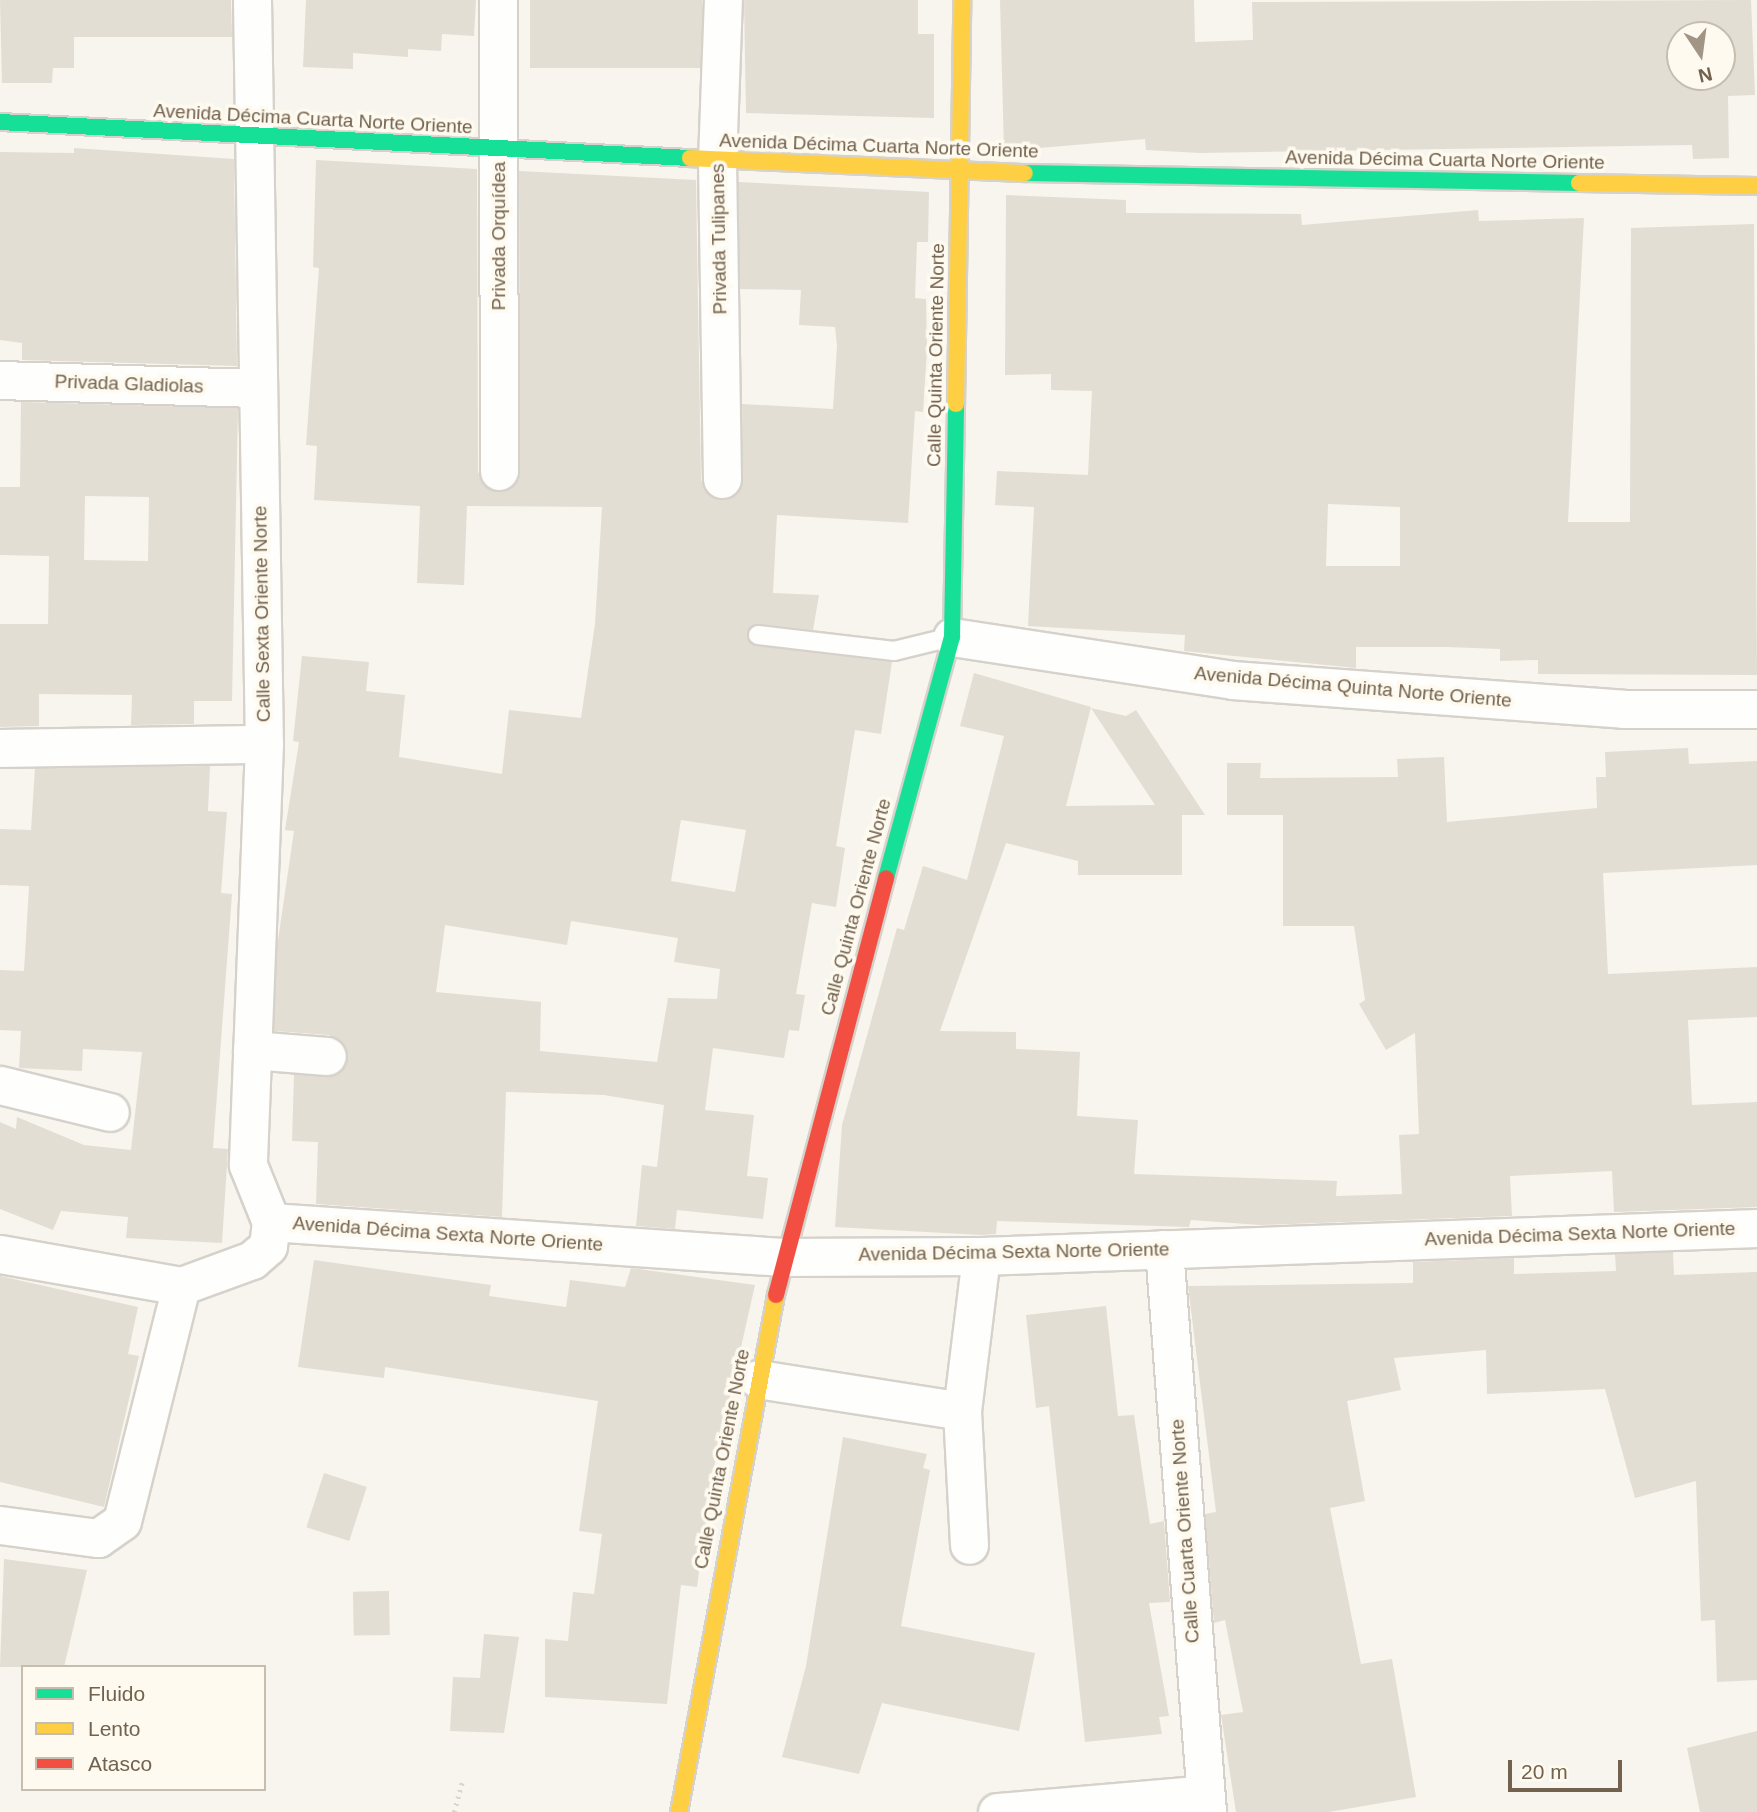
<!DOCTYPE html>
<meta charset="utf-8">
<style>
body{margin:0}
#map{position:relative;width:1757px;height:1812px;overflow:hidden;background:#f7f5ed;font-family:Arial,sans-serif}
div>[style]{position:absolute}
.building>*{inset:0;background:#e3ded4;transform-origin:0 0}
.path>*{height:4.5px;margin-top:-2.25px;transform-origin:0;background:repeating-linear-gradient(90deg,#d9d5cf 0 2px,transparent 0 7px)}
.roads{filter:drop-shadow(2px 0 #d6d2cb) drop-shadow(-2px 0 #d6d2cb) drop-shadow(0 2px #d6d2cb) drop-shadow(0 -2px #d6d2cb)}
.lane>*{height:18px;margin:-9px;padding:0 9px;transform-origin:9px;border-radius:9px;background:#fefefc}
.street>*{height:37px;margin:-18.5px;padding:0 18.5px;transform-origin:18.5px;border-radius:18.5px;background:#fefefc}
.fast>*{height:16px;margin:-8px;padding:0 8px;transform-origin:8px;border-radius:8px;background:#16e098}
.slow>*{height:16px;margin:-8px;padding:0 8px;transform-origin:8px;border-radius:8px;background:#ffcf43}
.jam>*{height:16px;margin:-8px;padding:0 8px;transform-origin:8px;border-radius:8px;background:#f24e42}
span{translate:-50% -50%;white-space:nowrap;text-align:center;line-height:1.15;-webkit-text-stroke:7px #fefaef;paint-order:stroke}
.street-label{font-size:19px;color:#73624e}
.legend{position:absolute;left:21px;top:1665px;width:245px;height:126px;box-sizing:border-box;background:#fefaef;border:2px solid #c6bdaf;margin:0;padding:9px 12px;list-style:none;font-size:21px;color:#73624e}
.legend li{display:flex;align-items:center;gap:14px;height:35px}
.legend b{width:35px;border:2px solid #c6bdaf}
.north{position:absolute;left:1666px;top:21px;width:70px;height:70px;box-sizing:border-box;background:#fefaef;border:2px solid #c6bdaf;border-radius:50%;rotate:167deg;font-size:19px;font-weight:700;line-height:28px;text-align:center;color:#73624e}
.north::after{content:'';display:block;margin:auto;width:24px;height:32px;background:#a19586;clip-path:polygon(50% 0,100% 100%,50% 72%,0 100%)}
.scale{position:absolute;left:1508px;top:1760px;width:114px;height:32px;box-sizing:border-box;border:4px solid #73624e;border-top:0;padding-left:9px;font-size:21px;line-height:24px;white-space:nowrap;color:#73624e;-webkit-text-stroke:5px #fefaef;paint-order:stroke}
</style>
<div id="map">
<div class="building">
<div style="clip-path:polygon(0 0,231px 0,232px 37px,74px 37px,74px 68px,53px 68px,52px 83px,2px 83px)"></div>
<div style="clip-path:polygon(306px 0,476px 0,474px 36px,442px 34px,441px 51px,408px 49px,408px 57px,353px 53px,353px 69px,303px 67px)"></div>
<div style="left:530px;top:0;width:172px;height:68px"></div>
<div style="clip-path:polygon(744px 0,918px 0,918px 34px,934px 34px,934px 118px,746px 113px)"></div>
<div style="clip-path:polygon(evenodd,1000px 0,1194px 0,1195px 42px,1253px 40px,1252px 2px,1751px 0,1755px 95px,1728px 96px,1729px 158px,1693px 159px,1692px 145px,1200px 153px,1146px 150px,1145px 139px,1004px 151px,1000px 0,1680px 35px,1722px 35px,1722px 77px,1680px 77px,1680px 35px)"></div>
<div style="clip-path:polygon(74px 148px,234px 159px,237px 366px,22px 360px,22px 343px,0 340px,0 152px,74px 153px)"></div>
<div style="clip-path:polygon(evenodd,316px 160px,477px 169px,478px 471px,481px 482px,498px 492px,510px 489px,520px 471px,519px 171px,696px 180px,701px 479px,704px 490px,722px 500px,733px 497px,743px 479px,742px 404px,833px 409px,837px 346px,835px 327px,799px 325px,801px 290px,740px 289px,738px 182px,929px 192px,928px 242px,917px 242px,915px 298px,926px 299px,927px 351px,923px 412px,915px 411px,908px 523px,777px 515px,773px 593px,819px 595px,813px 630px,759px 624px,747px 633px,757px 646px,892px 662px,881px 734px,855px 730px,836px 846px,845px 848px,836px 907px,812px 903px,796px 994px,805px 995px,799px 1031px,789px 1030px,784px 1058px,713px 1048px,705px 1110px,754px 1115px,747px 1176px,768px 1178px,763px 1219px,677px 1210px,675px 1229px,636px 1226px,642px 1165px,657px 1167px,664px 1105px,604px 1095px,506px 1092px,502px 1217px,316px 1204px,318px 1142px,292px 1141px,294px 1074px,337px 1075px,345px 1067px,346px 1048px,329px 1035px,274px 1031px,277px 947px,294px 831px,285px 830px,299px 742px,293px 741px,302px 656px,369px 662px,366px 691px,405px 695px,399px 757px,502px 774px,509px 710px,581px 718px,595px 624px,602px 507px,467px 506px,464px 585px,417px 583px,420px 506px,314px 500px,317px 446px,306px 445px,319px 268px,313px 267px,316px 160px,681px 820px,746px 830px,735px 892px,671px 881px,681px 820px,316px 160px,571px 921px,678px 938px,674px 962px,720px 969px,717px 999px,668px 998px,657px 1062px,540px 1051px,541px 1002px,436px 992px,445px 925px,567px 945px,571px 921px)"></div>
<div style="clip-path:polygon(evenodd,1006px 195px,1126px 200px,1126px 213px,1301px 214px,1302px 225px,1478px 210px,1479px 221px,1584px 218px,1568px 522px,1630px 522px,1631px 228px,1754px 224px,1757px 675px,1538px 674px,1538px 660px,1500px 661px,1500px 649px,1447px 647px,1356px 647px,1356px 668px,1184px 651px,1185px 635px,1028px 626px,1034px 507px,995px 505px,997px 471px,1088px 475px,1092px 391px,1051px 390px,1051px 374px,1005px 375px,1006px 195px,1328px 504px,1400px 507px,1400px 566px,1326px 566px,1328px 504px)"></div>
<div style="clip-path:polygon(evenodd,21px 402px,238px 408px,232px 701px,194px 701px,194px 724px,131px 725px,132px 695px,39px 694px,39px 726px,0 727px,0 624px,48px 624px,49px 556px,0 555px,0 487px,20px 487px,21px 402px,85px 496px,149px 497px,148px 561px,84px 560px,85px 496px)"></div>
<div style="clip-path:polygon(974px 673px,1091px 707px,1066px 806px,1155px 805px,1091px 708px,1126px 716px,1136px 710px,1205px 815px,1182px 815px,1182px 875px,1078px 875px,1078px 861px,1006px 843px,940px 1031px,1016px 1032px,1016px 1049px,1080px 1052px,1077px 1116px,1138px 1120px,1134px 1174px,1337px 1181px,1336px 1196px,1402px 1194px,1399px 1135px,1419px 1134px,1415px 1033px,1386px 1050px,1359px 1004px,1365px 1000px,1354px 926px,1283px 926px,1283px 815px,1227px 815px,1227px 763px,1261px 763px,1260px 778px,1398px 777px,1397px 759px,1444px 757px,1447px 822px,1597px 808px,1596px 777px,1606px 777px,1605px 752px,1688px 748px,1689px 764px,1757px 761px,1757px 865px,1603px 873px,1608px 974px,1757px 967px,1757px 1017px,1688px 1020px,1692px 1105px,1757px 1102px,1757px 1207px,1614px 1212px,1612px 1171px,1510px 1176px,1512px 1216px,1260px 1225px,1191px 1220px,1189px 1227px,997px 1221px,996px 1234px,981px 1235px,835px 1227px,842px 1125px,897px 928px,904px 930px,923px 866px,967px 880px,1004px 736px,960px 726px)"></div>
<div style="clip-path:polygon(210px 766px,208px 811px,227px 812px,221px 893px,232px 894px,213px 1148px,228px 1149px,222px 1243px,126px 1238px,128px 1217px,61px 1211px,53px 1230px,0 1209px,0 1122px,16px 1129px,17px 1117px,84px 1145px,131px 1150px,142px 1052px,83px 1049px,82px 1071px,19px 1068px,21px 1031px,0 1030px,0 970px,24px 971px,29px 886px,0 885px,0 829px,31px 830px,35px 768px)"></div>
<div style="clip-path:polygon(1673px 1252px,1674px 1275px,1757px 1272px,1757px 1680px,1717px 1682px,1715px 1620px,1701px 1621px,1696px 1481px,1635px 1498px,1605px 1389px,1487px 1394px,1486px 1350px,1394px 1358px,1401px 1390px,1347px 1401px,1365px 1501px,1330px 1508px,1361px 1664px,1392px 1659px,1416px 1797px,1329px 1812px,1236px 1812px,1221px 1715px,1243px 1712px,1225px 1620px,1214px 1623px,1205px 1514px,1216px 1512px,1188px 1286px,1413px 1283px,1413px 1262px,1514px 1258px,1514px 1274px,1616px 1271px,1615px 1254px)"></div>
<div style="clip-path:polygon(314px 1260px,491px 1285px,489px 1296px,566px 1307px,570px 1280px,625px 1287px,631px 1268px,755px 1285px,712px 1476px,697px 1587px,681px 1585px,667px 1704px,545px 1697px,545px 1639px,568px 1641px,573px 1592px,594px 1594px,602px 1534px,579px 1531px,598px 1401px,385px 1367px,384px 1378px,298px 1367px)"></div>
<div style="clip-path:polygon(0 1276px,138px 1307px,128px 1354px,139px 1356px,104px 1507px,0 1482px)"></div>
<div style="clip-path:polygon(1106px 1306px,1118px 1416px,1134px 1415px,1150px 1524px,1164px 1521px,1170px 1602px,1149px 1603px,1169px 1716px,1159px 1717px,1162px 1734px,1085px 1742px,1049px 1406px,1036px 1408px,1026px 1315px)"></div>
<div style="clip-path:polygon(843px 1437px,927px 1454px,923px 1468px,930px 1470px,901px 1626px,1035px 1653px,1019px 1731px,882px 1703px,859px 1774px,782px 1757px,806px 1666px)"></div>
<div style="left:324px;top:1473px;width:45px;height:57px;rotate:18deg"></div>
<div style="clip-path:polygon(4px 1559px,87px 1570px,64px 1667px,0 1667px)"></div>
<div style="left:389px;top:1591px;width:44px;height:36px;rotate:89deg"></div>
<div style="clip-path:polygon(484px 1634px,519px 1637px,504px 1733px,450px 1731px,453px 1677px,480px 1678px)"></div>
<div style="clip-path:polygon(1757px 1731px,1757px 1812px,1700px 1812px,1687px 1748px)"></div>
</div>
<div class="path">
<div style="left:454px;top:1812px;width:31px;rotate:-75deg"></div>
</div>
<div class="roads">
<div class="lane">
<div style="left:758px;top:635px;width:137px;rotate:6.7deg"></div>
<div style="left:894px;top:651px;width:59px;rotate:-13.8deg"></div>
</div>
<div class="street">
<div style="left:252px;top:0;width:744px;rotate:89.08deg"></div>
<div style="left:264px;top:744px;width:421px;rotate:92.2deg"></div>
<div style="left:248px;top:1165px;width:61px;rotate:68deg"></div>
<div style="left:498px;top:0;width:471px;rotate:89.9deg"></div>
<div style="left:0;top:380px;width:258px;rotate:1.8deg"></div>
<div style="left:722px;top:479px;width:318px;rotate:-90.9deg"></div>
<div style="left:717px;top:161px;width:161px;rotate:-87.9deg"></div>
<div style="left:952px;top:637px;width:283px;rotate:8.7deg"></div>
<div style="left:1232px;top:680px;width:392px;rotate:4.2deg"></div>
<div style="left:1623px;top:709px;width:134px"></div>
<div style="left:0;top:748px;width:264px;rotate:-0.9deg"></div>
<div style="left:252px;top:1050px;width:75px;rotate:4.6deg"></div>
<div style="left:0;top:1085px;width:113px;rotate:13.8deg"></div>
<div style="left:271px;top:1222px;width:513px;rotate:3.91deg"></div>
<div style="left:783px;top:1257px;width:198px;rotate:-0.3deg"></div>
<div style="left:981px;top:1256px;width:777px;rotate:-2.07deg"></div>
<div style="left:1164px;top:1249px;width:565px;rotate:85.63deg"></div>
<div style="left:0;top:1254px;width:184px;rotate:10deg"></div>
<div style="left:181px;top:1286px;width:76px;rotate:-20.1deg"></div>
<div style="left:252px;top:1260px;width:21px;rotate:-41deg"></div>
<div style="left:268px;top:1246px;width:24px;rotate:-83deg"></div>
<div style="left:758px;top:1379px;width:206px;rotate:8.9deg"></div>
<div style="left:962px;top:1411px;width:134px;rotate:87deg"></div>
<div style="left:962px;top:1411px;width:156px;rotate:-83deg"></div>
<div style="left:0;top:1525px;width:99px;rotate:7.6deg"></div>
<div style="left:98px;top:1538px;width:29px;rotate:-35deg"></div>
<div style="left:122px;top:1521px;width:242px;rotate:-75.9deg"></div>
<div style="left:997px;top:1812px;width:209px;rotate:-4.9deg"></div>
</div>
<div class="fast">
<div style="left:0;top:122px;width:691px;rotate:2.99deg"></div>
<div style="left:1025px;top:173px;width:554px;rotate:1.03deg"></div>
<div style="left:886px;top:878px;width:250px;rotate:-74.7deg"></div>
<div style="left:952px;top:637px;width:233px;rotate:-89deg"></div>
</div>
<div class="slow">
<div style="left:690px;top:158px;width:335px;rotate:2.6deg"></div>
<div style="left:1579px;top:183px;width:178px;rotate:1deg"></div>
<div style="left:956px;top:404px;width:404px;rotate:-89.1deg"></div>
<div style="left:679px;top:1812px;width:526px;rotate:-79.37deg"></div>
</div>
<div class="jam">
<div style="left:776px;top:1295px;width:431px;rotate:-75.2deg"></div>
</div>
</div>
<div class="street-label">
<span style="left:313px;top:119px;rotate:3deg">Avenida Décima Cuarta Norte Oriente</span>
<span style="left:879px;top:146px;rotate:2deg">Avenida Décima Cuarta Norte Oriente</span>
<span style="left:1445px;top:160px;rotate:1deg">Avenida Décima Cuarta Norte Oriente</span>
<span style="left:499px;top:236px;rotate:-90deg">Privada Orquídea</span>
<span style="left:719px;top:239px;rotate:-91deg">Privada Tulipanes</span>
<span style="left:936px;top:355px;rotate:-89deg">Calle Quinta Oriente Norte</span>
<span style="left:129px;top:384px;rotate:2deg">Privada Gladiolas</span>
<span style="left:262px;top:614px;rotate:-91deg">Calle Sexta Oriente Norte</span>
<span style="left:1353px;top:687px;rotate:5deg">Avenida Décima Quinta Norte Oriente</span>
<span style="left:856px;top:907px;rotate:-75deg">Calle Quinta Oriente Norte</span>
<span style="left:448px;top:1234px;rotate:4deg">Avenida Décima Sexta Norte Oriente</span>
<span style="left:1580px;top:1234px;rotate:-2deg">Avenida Décima Sexta Norte Oriente</span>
<span style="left:1014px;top:1252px;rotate:-1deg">Avenida Décima Sexta Norte Oriente</span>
<span style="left:722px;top:1459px;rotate:-79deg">Calle Quinta Oriente Norte</span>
<span style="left:1185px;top:1531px;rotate:-94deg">Calle Cuarta Oriente Norte</span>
</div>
<ul class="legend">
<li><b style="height:9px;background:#16e098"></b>Fluido</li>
<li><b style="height:9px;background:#ffcf43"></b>Lento</li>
<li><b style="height:9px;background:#f24e42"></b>Atasco</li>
</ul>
<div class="north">N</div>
<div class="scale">20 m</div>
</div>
